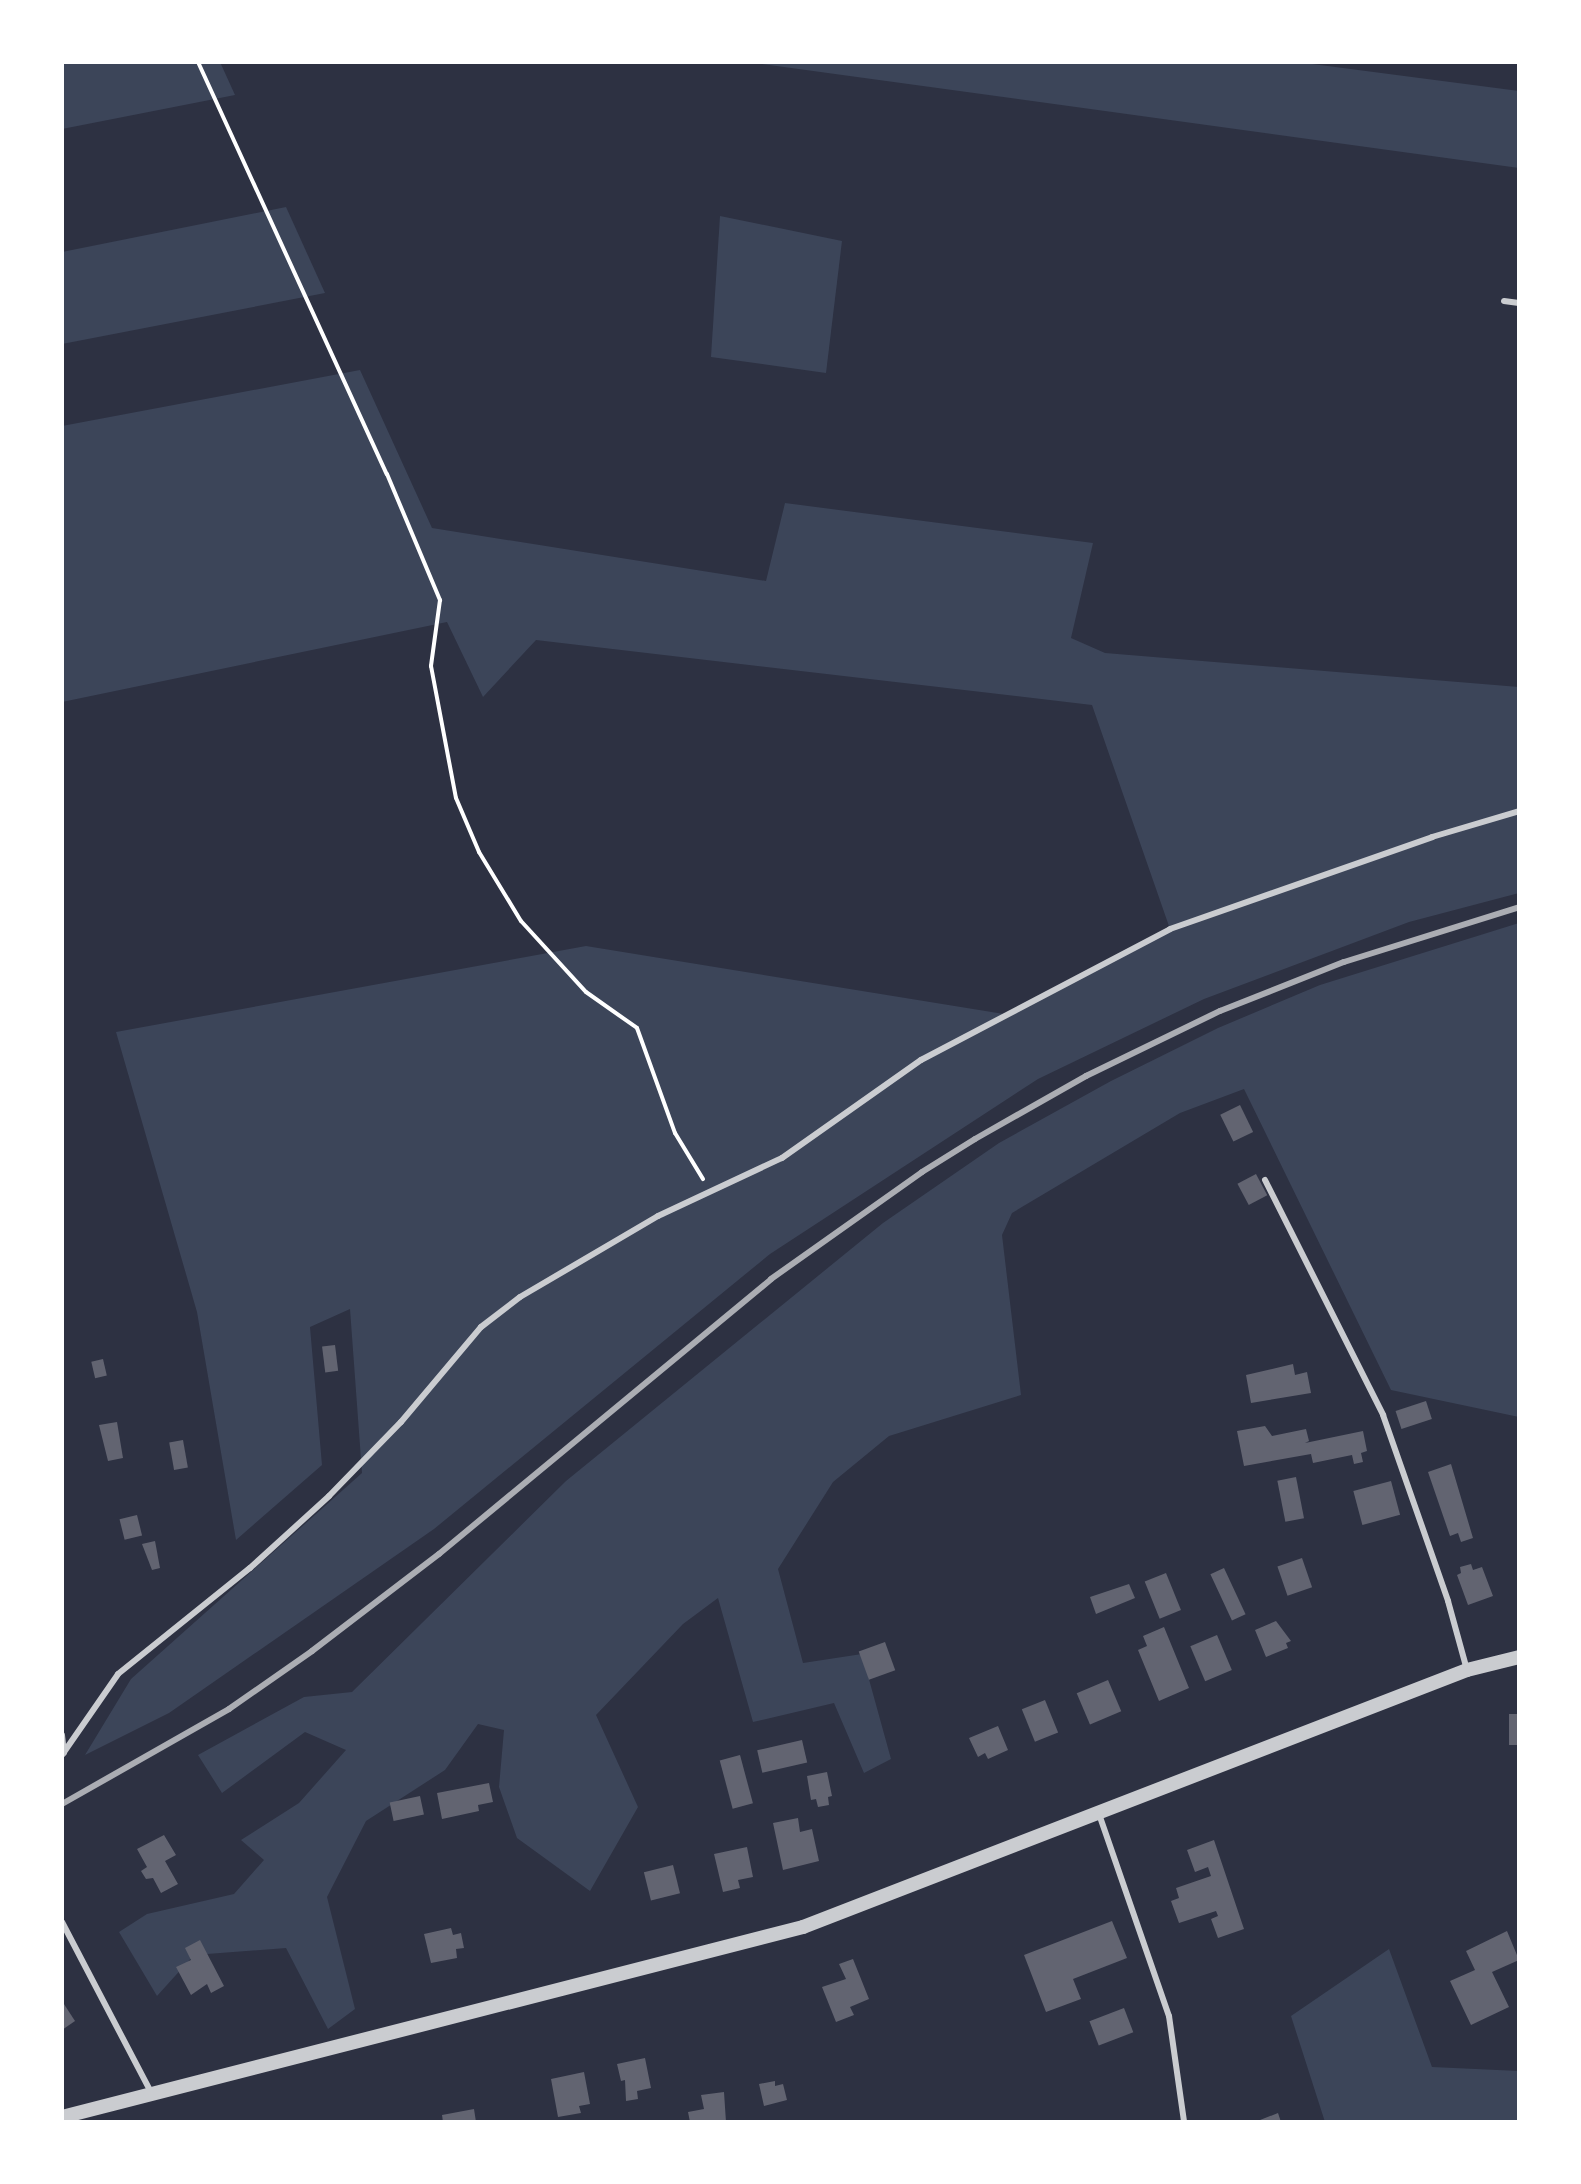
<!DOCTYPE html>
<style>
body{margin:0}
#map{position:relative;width:1581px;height:2184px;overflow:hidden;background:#2d3142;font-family:"Fira Sans",sans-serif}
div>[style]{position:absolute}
.green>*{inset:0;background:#3c4559}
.building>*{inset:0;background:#626471;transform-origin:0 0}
.path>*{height:4px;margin:-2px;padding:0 2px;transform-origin:2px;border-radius:2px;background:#fff}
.service>*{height:6px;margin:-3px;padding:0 3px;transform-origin:3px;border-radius:3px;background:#caccd0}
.tertiary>*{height:14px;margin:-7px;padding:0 7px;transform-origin:7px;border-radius:7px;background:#caccd0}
.rail>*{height:6px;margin:-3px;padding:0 3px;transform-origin:3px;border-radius:3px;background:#abadb3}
span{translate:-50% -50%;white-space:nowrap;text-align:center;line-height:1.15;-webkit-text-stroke:7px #fff;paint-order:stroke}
.frame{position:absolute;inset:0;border:64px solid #fff;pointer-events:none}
</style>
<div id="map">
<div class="green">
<div style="clip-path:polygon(62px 62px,220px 62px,235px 95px,62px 129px)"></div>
<div style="clip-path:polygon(748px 62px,1297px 62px,1519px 91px,1519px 168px)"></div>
<div style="clip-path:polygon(286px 207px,325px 293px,62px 344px,62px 252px)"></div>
<div style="clip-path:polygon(720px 216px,842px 241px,826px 373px,711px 357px)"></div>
<div style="clip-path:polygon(360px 370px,432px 528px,766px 581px,785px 503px,1093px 543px,1071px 638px,1105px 653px,1519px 687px,1519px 893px,1409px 922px,1204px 999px,1038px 1079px,770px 1254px,434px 1529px,169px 1713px,85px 1755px,131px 1679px,362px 1473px,350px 1309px,310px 1327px,322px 1465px,236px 1540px,197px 1312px,116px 1032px,586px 946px,1010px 1015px,1170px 929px,1092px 705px,536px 640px,483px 697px,447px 622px,62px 702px,62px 426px)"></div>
<div style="clip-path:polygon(1519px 923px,1519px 1417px,1391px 1390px,1244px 1089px,1180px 1113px,1012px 1213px,1002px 1235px,1021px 1395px,889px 1436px,833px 1482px,778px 1569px,803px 1663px,862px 1654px,891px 1759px,864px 1773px,834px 1703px,753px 1722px,718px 1598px,683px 1624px,596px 1715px,638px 1807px,590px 1891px,517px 1838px,499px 1787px,504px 1730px,478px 1724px,445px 1770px,366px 1821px,327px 1897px,355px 2009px,328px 2029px,286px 1948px,194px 1955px,157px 1996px,119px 1932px,147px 1914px,234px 1894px,264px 1860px,241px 1840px,299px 1803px,346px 1750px,305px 1732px,222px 1793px,198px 1755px,304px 1697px,352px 1692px,566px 1481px,883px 1223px,999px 1143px,1111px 1081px,1218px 1028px,1320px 985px)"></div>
<div style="clip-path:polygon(1389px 1949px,1432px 2067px,1519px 2071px,1519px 2122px,1325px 2122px,1291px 2016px)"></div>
</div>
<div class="building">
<div style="left:1240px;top:1105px;width:30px;height:22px;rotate:64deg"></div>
<div style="left:1256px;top:1174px;width:24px;height:21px;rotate:62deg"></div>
<div style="left:335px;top:1345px;width:26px;height:13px;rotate:83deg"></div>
<div style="left:103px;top:1359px;width:17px;height:12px;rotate:77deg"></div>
<div style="clip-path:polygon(1293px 1364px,1295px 1375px,1307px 1372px,1311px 1393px,1251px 1403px,1246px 1375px)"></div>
<div style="left:1426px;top:1401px;width:19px;height:32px;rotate:72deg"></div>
<div style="clip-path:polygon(117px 1422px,123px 1458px,108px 1461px,99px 1425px)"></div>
<div style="clip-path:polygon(1265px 1426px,1272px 1436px,1306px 1429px,1309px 1441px,1305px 1443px,1363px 1431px,1367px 1451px,1361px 1453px,1363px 1462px,1354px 1464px,1352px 1455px,1313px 1463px,1311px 1454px,1244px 1466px,1237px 1431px)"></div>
<div style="left:183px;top:1440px;width:28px;height:14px;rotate:80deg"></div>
<div style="clip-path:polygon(1451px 1464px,1473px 1538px,1461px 1542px,1458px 1533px,1450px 1536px,1428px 1472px)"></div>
<div style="left:1296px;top:1477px;width:42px;height:19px;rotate:79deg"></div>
<div style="left:1391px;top:1481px;width:35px;height:39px;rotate:75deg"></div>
<div style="left:137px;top:1515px;width:21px;height:18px;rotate:76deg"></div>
<div style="clip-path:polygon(155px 1541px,160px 1568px,152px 1570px,142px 1544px)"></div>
<div style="left:1302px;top:1558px;width:31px;height:26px;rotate:71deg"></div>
<div style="clip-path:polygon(1471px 1564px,1473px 1570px,1482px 1567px,1493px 1596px,1468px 1605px,1457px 1575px,1461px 1573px,1460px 1567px)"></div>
<div style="left:1224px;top:1568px;width:51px;height:15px;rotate:65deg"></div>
<div style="left:1166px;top:1573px;width:40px;height:23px;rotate:68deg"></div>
<div style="clip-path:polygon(1129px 1584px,1135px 1598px,1096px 1614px,1090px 1597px)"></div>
<div style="clip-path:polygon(1276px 1621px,1291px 1641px,1286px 1643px,1288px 1648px,1266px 1657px,1255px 1630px)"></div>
<div style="clip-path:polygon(1164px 1627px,1189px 1688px,1159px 1701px,1138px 1650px,1147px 1646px,1143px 1636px)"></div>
<div style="left:1217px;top:1635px;width:38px;height:29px;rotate:67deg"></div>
<div style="left:885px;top:1642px;width:30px;height:28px;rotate:70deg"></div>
<div style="left:1108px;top:1680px;width:34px;height:34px;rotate:67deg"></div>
<div style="left:1045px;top:1700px;width:35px;height:25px;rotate:68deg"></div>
<div style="left:1509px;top:1714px;width:10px;height:31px"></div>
<div style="clip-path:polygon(998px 1726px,1008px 1750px,988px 1759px,985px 1753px,978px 1757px,969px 1738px)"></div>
<div style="left:802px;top:1740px;width:23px;height:46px;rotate:77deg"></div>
<div style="left:740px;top:1755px;width:50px;height:21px;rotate:75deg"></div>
<div style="clip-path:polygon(827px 1772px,832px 1796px,828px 1797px,829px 1805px,818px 1807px,816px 1799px,811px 1800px,807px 1776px)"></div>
<div style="clip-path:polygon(489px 1783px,493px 1802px,478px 1805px,479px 1811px,442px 1819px,437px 1793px)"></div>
<div style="left:420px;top:1796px;width:19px;height:31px;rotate:78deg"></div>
<div style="clip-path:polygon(798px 1818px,800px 1832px,812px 1829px,819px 1861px,783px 1870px,773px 1823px)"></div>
<div style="clip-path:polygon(164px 1835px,176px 1855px,165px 1861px,178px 1884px,161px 1893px,153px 1878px,146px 1879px,141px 1871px,147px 1867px,137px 1849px)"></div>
<div style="clip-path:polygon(1214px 1840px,1244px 1929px,1218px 1938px,1211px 1919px,1218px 1916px,1216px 1911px,1179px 1923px,1171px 1901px,1179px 1898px,1176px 1888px,1211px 1876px,1208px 1867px,1195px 1872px,1187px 1850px)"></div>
<div style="clip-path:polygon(747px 1847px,753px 1877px,738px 1880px,740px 1888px,723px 1892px,714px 1854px)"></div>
<div style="left:673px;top:1865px;width:29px;height:30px;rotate:76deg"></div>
<div style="clip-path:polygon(1112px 1921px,1127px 1958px,1073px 1979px,1081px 1999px,1046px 2012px,1024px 1955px)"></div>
<div style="clip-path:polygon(451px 1928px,453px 1935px,461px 1933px,464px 1948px,456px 1949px,457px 1958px,431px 1963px,424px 1934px)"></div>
<div style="clip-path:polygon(1507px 1931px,1519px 1960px,1492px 1972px,1509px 2007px,1471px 2025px,1450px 1981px,1475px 1970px,1466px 1951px)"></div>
<div style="clip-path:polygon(200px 1940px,224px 1986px,211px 1993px,207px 1984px,191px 1995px,176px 1967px,191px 1960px,185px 1948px)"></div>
<div style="clip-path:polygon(853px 1959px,869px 1999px,850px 2007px,854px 2015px,836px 2022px,822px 1987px,846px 1979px,839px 1964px)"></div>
<div style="clip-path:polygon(62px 2001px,75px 2021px,62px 2030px)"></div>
<div style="left:1124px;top:2008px;width:26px;height:37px;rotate:69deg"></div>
<div style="clip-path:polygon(645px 2058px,651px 2088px,637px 2091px,638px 2099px,626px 2101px,625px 2080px,621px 2081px,617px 2064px)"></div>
<div style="clip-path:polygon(584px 2072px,590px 2104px,579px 2106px,581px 2113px,558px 2117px,551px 2079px)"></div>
<div style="clip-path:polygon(775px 2081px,775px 2086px,783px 2084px,787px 2100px,764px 2106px,759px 2084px)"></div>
<div style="clip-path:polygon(724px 2092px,726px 2122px,690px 2122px,688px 2112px,704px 2109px,701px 2095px)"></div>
<div style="clip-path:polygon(474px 2109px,476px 2122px,443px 2122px,442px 2115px)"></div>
<div style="clip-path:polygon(1278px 2113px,1281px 2122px,1255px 2122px)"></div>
</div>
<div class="path">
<div style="left:198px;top:62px;width:453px;rotate:65.4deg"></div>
<div style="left:387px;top:474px;width:137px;rotate:67.2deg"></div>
<div style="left:440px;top:600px;width:67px;rotate:97.8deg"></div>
<div style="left:431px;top:666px;width:134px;rotate:79.3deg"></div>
<div style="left:456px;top:798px;width:59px;rotate:66.9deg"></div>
<div style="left:479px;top:852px;width:81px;rotate:58.7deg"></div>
<div style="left:521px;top:921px;width:96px;rotate:47.5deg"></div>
<div style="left:586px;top:992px;width:62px;rotate:35.2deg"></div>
<div style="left:637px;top:1028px;width:112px;rotate:70.1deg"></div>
<div style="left:675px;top:1133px;width:54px;rotate:58.7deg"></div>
</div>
<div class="service">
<div style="left:1504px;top:301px;width:15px;rotate:8deg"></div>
<div style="left:1265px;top:1180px;width:263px;rotate:63.3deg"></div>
<div style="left:1383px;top:1415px;width:197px;rotate:70.7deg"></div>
<div style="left:1448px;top:1601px;width:72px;rotate:74.6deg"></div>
<div style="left:62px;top:1735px;width:18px;rotate:84deg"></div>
<div style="left:62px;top:1755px;width:98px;rotate:-55.3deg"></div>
<div style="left:118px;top:1674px;width:169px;rotate:-38.8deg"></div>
<div style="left:250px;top:1568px;width:107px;rotate:-42.3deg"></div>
<div style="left:329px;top:1496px;width:103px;rotate:-45.8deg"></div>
<div style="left:401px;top:1422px;width:124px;rotate:-49.9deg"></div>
<div style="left:481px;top:1327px;width:49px;rotate:-37.6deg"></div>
<div style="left:520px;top:1297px;width:160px;rotate:-30.4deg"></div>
<div style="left:658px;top:1216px;width:137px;rotate:-25.1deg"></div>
<div style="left:782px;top:1158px;width:170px;rotate:-35.2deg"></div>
<div style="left:921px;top:1060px;width:281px;rotate:-27.7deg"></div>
<div style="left:1170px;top:929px;width:278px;rotate:-19.3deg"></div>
<div style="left:1432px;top:837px;width:91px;rotate:-16.6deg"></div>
<div style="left:1099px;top:1814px;width:214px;rotate:70.9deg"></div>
<div style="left:1169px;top:2016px;width:107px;rotate:81.9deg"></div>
<div style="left:62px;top:1922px;width:194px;rotate:62.4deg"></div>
</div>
<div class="tertiary">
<div style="left:62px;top:2117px;width:765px;rotate:-14.38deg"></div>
<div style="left:803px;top:1927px;width:712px;rotate:-21.16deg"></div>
<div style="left:1467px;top:1670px;width:54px;rotate:-14deg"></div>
</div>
<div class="rail">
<div style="left:62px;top:1804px;width:192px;rotate:-29.6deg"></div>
<div style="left:229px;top:1709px;width:101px;rotate:-34.9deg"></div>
<div style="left:312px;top:1651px;width:160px;rotate:-37.4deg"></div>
<div style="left:439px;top:1554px;width:431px;rotate:-39.6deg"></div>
<div style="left:771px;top:1279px;width:185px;rotate:-35.3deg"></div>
<div style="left:922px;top:1172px;width:62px;rotate:-31.9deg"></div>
<div style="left:975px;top:1139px;width:128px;rotate:-29.6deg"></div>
<div style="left:1086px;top:1076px;width:149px;rotate:-25.9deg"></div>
<div style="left:1220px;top:1011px;width:133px;rotate:-21.6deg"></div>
<div style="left:1344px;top:962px;width:183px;rotate:-17.4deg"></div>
</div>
<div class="frame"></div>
</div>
